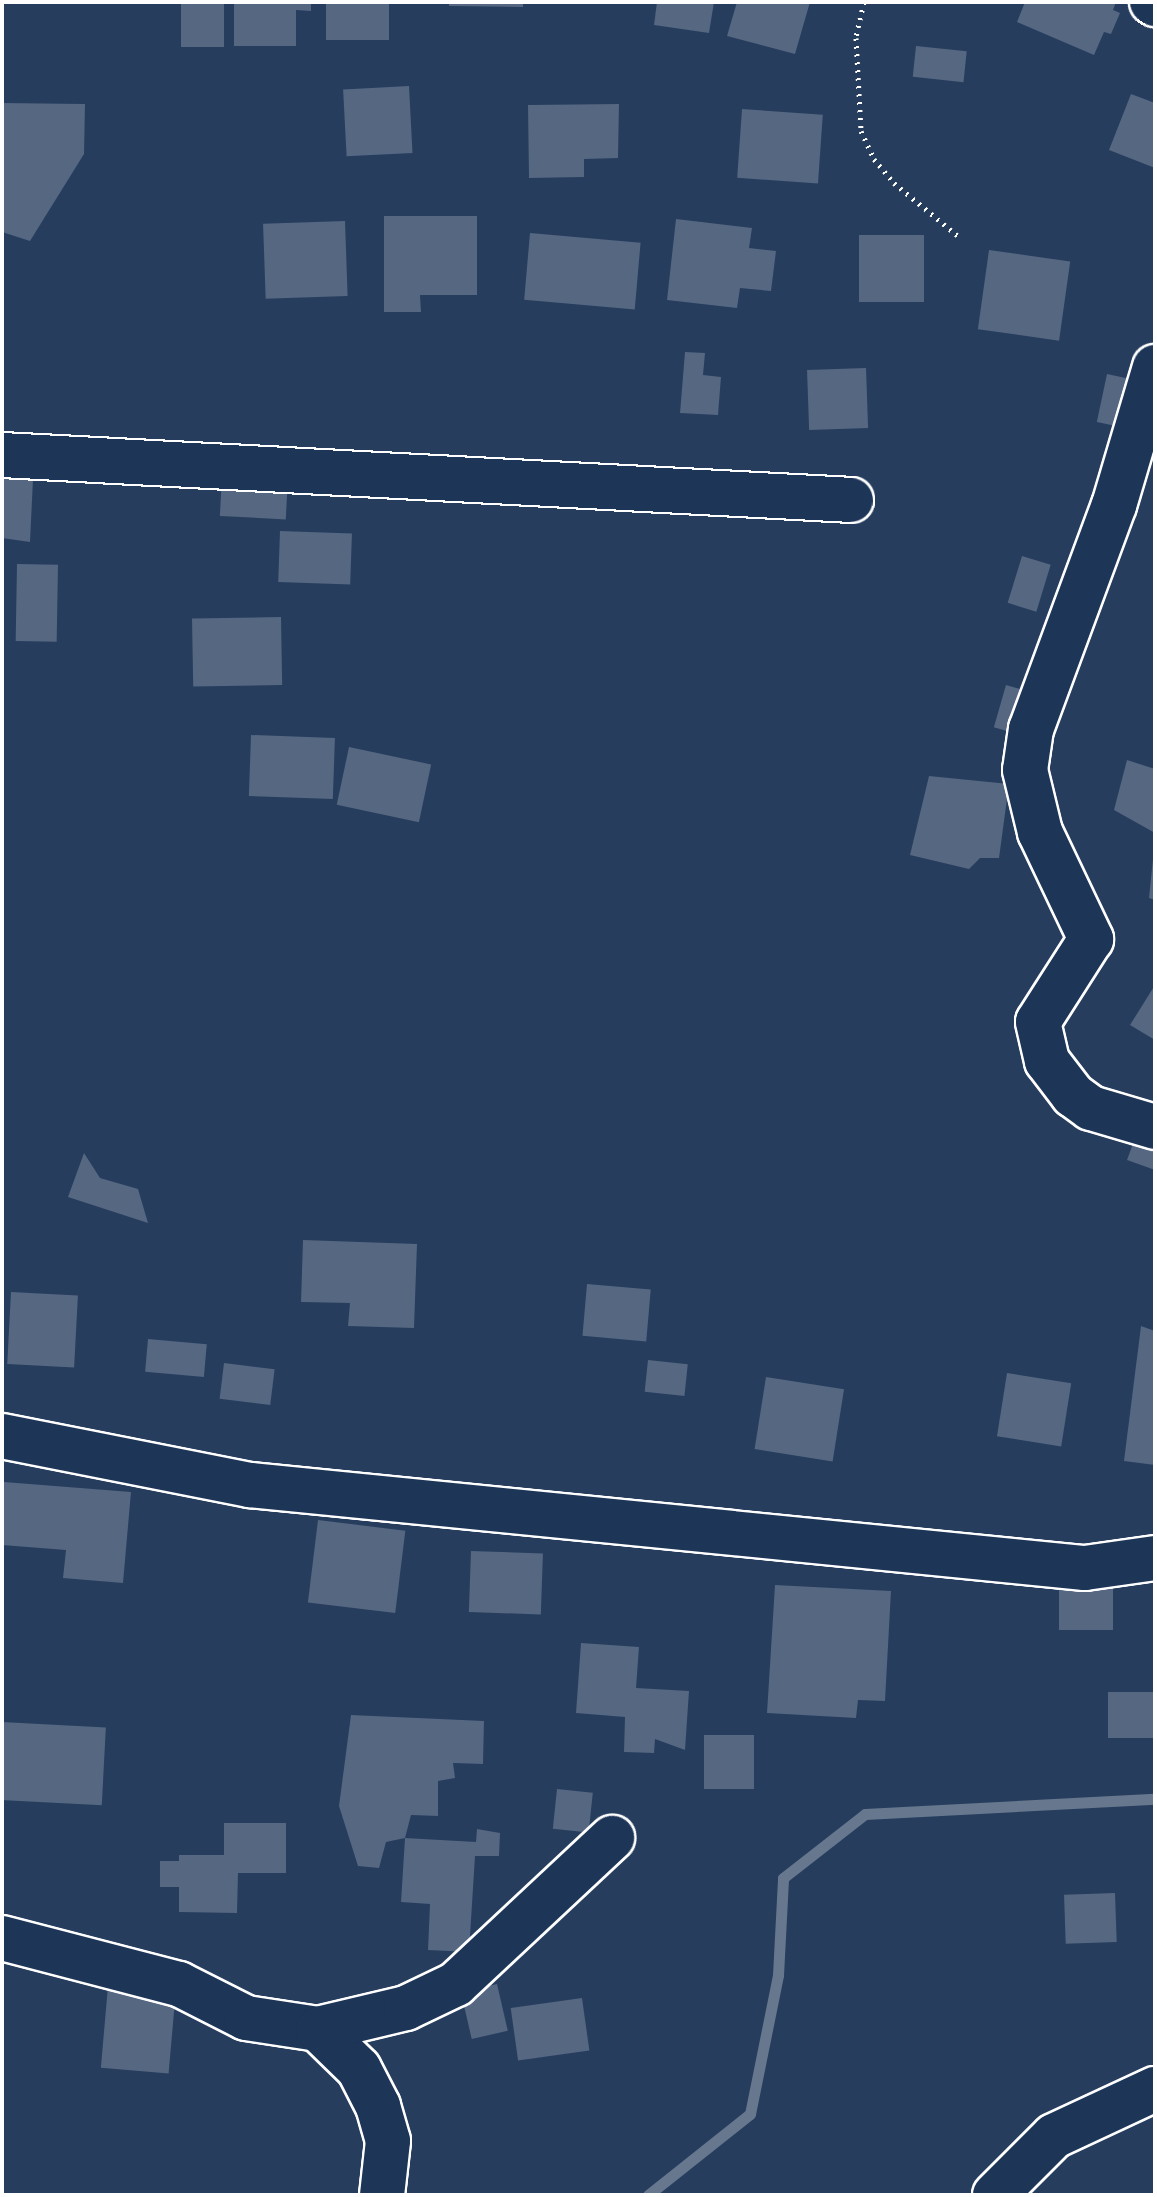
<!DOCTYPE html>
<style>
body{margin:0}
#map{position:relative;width:1157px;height:2197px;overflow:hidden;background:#263d5e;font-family:"Comic Neue",sans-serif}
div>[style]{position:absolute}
.stream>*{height:11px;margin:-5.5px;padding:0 5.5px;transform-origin:5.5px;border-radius:5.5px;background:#67788e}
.building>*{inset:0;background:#556781;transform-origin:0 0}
.path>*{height:5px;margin-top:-2.5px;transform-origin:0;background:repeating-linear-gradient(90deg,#fff 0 2px,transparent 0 8px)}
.roads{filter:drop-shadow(2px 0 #fff) drop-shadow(-2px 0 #fff) drop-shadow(0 2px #fff) drop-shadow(0 -2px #fff)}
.street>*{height:44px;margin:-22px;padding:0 22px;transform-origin:22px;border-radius:22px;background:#1d3557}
span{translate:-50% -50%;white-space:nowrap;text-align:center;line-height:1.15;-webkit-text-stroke:8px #1d3557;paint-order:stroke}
.frame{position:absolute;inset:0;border:4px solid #fff;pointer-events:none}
</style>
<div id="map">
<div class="stream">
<div style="left:648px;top:2195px;width:130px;rotate:-38.5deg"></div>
<div style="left:750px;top:2114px;width:142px;rotate:-78.6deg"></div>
<div style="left:778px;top:1975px;width:97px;rotate:-87deg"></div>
<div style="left:783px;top:1878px;width:104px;rotate:-38deg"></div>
<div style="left:865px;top:1814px;width:290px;rotate:-3deg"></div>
</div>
<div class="building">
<div style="left:181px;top:2px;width:43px;height:45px"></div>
<div style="clip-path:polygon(234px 2px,311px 2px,311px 11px,296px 10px,296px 46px,234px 46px)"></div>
<div style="left:326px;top:2px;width:63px;height:38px"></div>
<div style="clip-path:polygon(449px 2px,523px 2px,523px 7px,449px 6px)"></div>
<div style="clip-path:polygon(657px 2px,714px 2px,709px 33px,654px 25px)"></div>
<div style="clip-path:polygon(737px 2px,810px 2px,795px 54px,727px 36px)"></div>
<div style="clip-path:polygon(1025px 2px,1116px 2px,1113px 10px,1120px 13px,1111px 34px,1104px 32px,1094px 55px,1017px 22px)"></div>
<div style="left:916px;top:46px;width:51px;height:31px;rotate:6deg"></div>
<div style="left:409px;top:86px;width:67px;height:66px;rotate:87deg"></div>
<div style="clip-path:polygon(1131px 94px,1155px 103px,1155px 168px,1109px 150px)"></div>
<div style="clip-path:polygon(2px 103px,85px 104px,84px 154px,30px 241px,2px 232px)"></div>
<div style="clip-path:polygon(619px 104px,618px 158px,584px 159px,584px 177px,529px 178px,528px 105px)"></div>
<div style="left:742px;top:109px;width:81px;height:69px;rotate:4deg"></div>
<div style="clip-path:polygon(384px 216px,477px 216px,477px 295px,420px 295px,421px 312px,384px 312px)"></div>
<div style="clip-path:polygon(676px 219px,752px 228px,749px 248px,776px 251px,771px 291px,740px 288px,737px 308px,667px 300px)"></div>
<div style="left:345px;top:221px;width:75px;height:82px;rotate:88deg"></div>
<div style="left:530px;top:233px;width:111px;height:67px;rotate:5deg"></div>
<div style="left:859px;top:235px;width:65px;height:67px"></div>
<div style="left:989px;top:250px;width:82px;height:80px;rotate:8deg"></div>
<div style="clip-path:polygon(685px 352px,705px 353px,703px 375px,721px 377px,718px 415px,680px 413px)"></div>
<div style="left:866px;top:368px;width:60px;height:59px;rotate:88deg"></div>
<div style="left:1107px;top:374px;width:38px;height:49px;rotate:12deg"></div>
<div style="left:222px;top:475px;width:66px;height:41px;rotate:3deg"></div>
<div style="clip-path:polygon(2px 477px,33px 479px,30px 542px,2px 538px)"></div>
<div style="left:280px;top:531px;width:72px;height:51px;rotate:2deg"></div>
<div style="left:1022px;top:556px;width:30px;height:49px;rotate:17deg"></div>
<div style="left:17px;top:564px;width:41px;height:77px;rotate:1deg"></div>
<div style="left:281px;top:617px;width:68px;height:89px;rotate:89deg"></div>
<div style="left:1006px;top:685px;width:25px;height:44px;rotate:16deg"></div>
<div style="left:251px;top:735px;width:84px;height:61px;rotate:2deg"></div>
<div style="left:349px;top:747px;width:84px;height:59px;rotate:12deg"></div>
<div style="clip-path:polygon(1127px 760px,1155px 769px,1155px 833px,1114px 810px)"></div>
<div style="clip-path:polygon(929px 776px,1009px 784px,999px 858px,980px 858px,969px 869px,910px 855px)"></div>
<div style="clip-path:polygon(1153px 859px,1155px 859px,1155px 900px,1149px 898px)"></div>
<div style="clip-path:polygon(1155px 985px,1155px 1040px,1130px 1025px)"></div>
<div style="clip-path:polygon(1145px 1111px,1155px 1115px,1155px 1170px,1127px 1160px)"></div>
<div style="clip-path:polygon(84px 1153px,100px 1178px,138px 1189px,148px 1223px,68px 1197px)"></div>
<div style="clip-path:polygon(303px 1240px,417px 1244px,414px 1328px,348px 1326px,350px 1303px,301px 1302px)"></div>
<div style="left:587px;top:1284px;width:64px;height:52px;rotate:5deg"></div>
<div style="left:11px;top:1292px;width:67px;height:72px;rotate:3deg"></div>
<div style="clip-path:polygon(1141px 1326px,1155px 1331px,1155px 1465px,1124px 1461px)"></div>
<div style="left:148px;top:1339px;width:59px;height:33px;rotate:5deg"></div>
<div style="left:648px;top:1360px;width:40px;height:32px;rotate:6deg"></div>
<div style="left:224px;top:1363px;width:51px;height:36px;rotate:7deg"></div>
<div style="left:1007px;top:1373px;width:65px;height:64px;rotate:9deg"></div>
<div style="left:766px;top:1377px;width:79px;height:73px;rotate:9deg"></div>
<div style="clip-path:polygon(4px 1482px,131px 1492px,123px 1583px,63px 1578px,66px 1550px,2px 1545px)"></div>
<div style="left:318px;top:1520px;width:88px;height:83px;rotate:7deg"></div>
<div style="left:471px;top:1551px;width:72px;height:61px;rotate:2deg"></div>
<div style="left:1059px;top:1572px;width:54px;height:58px"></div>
<div style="clip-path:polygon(775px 1585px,891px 1591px,885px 1701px,858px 1700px,856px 1718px,767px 1713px)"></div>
<div style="clip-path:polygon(581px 1643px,639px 1647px,636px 1688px,689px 1691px,685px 1750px,655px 1739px,654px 1753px,624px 1752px,625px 1717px,576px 1713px)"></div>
<div style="left:1108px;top:1692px;width:47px;height:46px"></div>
<div style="clip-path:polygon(351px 1715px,484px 1721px,483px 1764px,453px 1763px,455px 1778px,438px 1781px,438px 1816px,411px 1815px,405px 1838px,386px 1842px,379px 1868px,358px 1866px,339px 1806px)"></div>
<div style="left:2px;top:1722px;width:104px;height:78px;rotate:3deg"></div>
<div style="left:704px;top:1735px;width:50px;height:54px"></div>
<div style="left:557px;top:1789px;width:36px;height:40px;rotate:6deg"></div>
<div style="clip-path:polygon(224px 1823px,286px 1823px,286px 1873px,238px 1873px,237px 1913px,179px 1912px,179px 1887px,160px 1887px,160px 1861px,179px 1861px,179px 1855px,224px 1855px)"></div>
<div style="clip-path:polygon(477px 1829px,500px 1833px,499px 1856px,475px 1856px,469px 1952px,428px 1950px,430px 1904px,401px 1902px,405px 1838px,476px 1842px)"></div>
<div style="left:1115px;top:1893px;width:49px;height:51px;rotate:88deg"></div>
<div style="left:497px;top:1984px;width:48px;height:37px;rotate:77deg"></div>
<div style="left:108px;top:1986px;width:68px;height:82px;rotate:5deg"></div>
<div style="left:582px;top:1998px;width:53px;height:72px;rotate:82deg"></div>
</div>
<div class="path">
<div style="left:864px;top:2px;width:37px;rotate:103deg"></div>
<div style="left:856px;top:38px;width:93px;rotate:86.9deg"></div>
<div style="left:861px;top:131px;width:31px;rotate:65deg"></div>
<div style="left:874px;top:159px;width:31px;rotate:50deg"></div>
<div style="left:894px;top:183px;width:83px;rotate:39.6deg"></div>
</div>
<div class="roads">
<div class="street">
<div style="left:1152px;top:2px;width:4px;rotate:34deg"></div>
<div style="left:1155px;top:367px;width:144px;rotate:106.5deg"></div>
<div style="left:1114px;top:505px;width:239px;rotate:110.3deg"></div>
<div style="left:1031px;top:729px;width:41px;rotate:98.3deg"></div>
<div style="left:1025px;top:770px;width:64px;rotate:76.4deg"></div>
<div style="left:1040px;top:832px;width:119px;rotate:64.5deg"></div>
<div style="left:1091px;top:939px;width:98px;rotate:122.6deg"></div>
<div style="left:1038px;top:1022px;width:40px;rotate:77deg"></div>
<div style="left:1047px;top:1061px;width:43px;rotate:52.6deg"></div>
<div style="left:1073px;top:1095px;width:22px;rotate:36deg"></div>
<div style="left:1091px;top:1108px;width:67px;rotate:16.5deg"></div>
<div style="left:2px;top:455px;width:850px;rotate:3.03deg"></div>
<div style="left:2px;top:1436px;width:253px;rotate:11.2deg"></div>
<div style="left:250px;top:1485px;width:839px;rotate:5.68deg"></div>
<div style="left:1085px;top:1568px;width:71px;rotate:-8.1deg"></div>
<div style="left:2px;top:1938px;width:183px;rotate:14.6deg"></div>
<div style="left:179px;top:1984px;width:75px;rotate:26.9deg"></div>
<div style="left:246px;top:2018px;width:73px;rotate:8.7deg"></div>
<div style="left:318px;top:2029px;width:57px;rotate:44.3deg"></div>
<div style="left:359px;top:2069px;width:42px;rotate:62.8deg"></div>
<div style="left:378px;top:2106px;width:36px;rotate:74deg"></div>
<div style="left:388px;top:2141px;width:54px;rotate:96.3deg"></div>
<div style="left:318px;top:2029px;width:90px;rotate:-13.4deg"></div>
<div style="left:406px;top:2008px;width:55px;rotate:-25.6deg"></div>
<div style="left:456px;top:1984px;width:214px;rotate:-43.1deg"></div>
<div style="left:995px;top:2195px;width:83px;rotate:-45deg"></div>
<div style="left:1054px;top:2136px;width:111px;rotate:-25deg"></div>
</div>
</div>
<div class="frame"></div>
</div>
